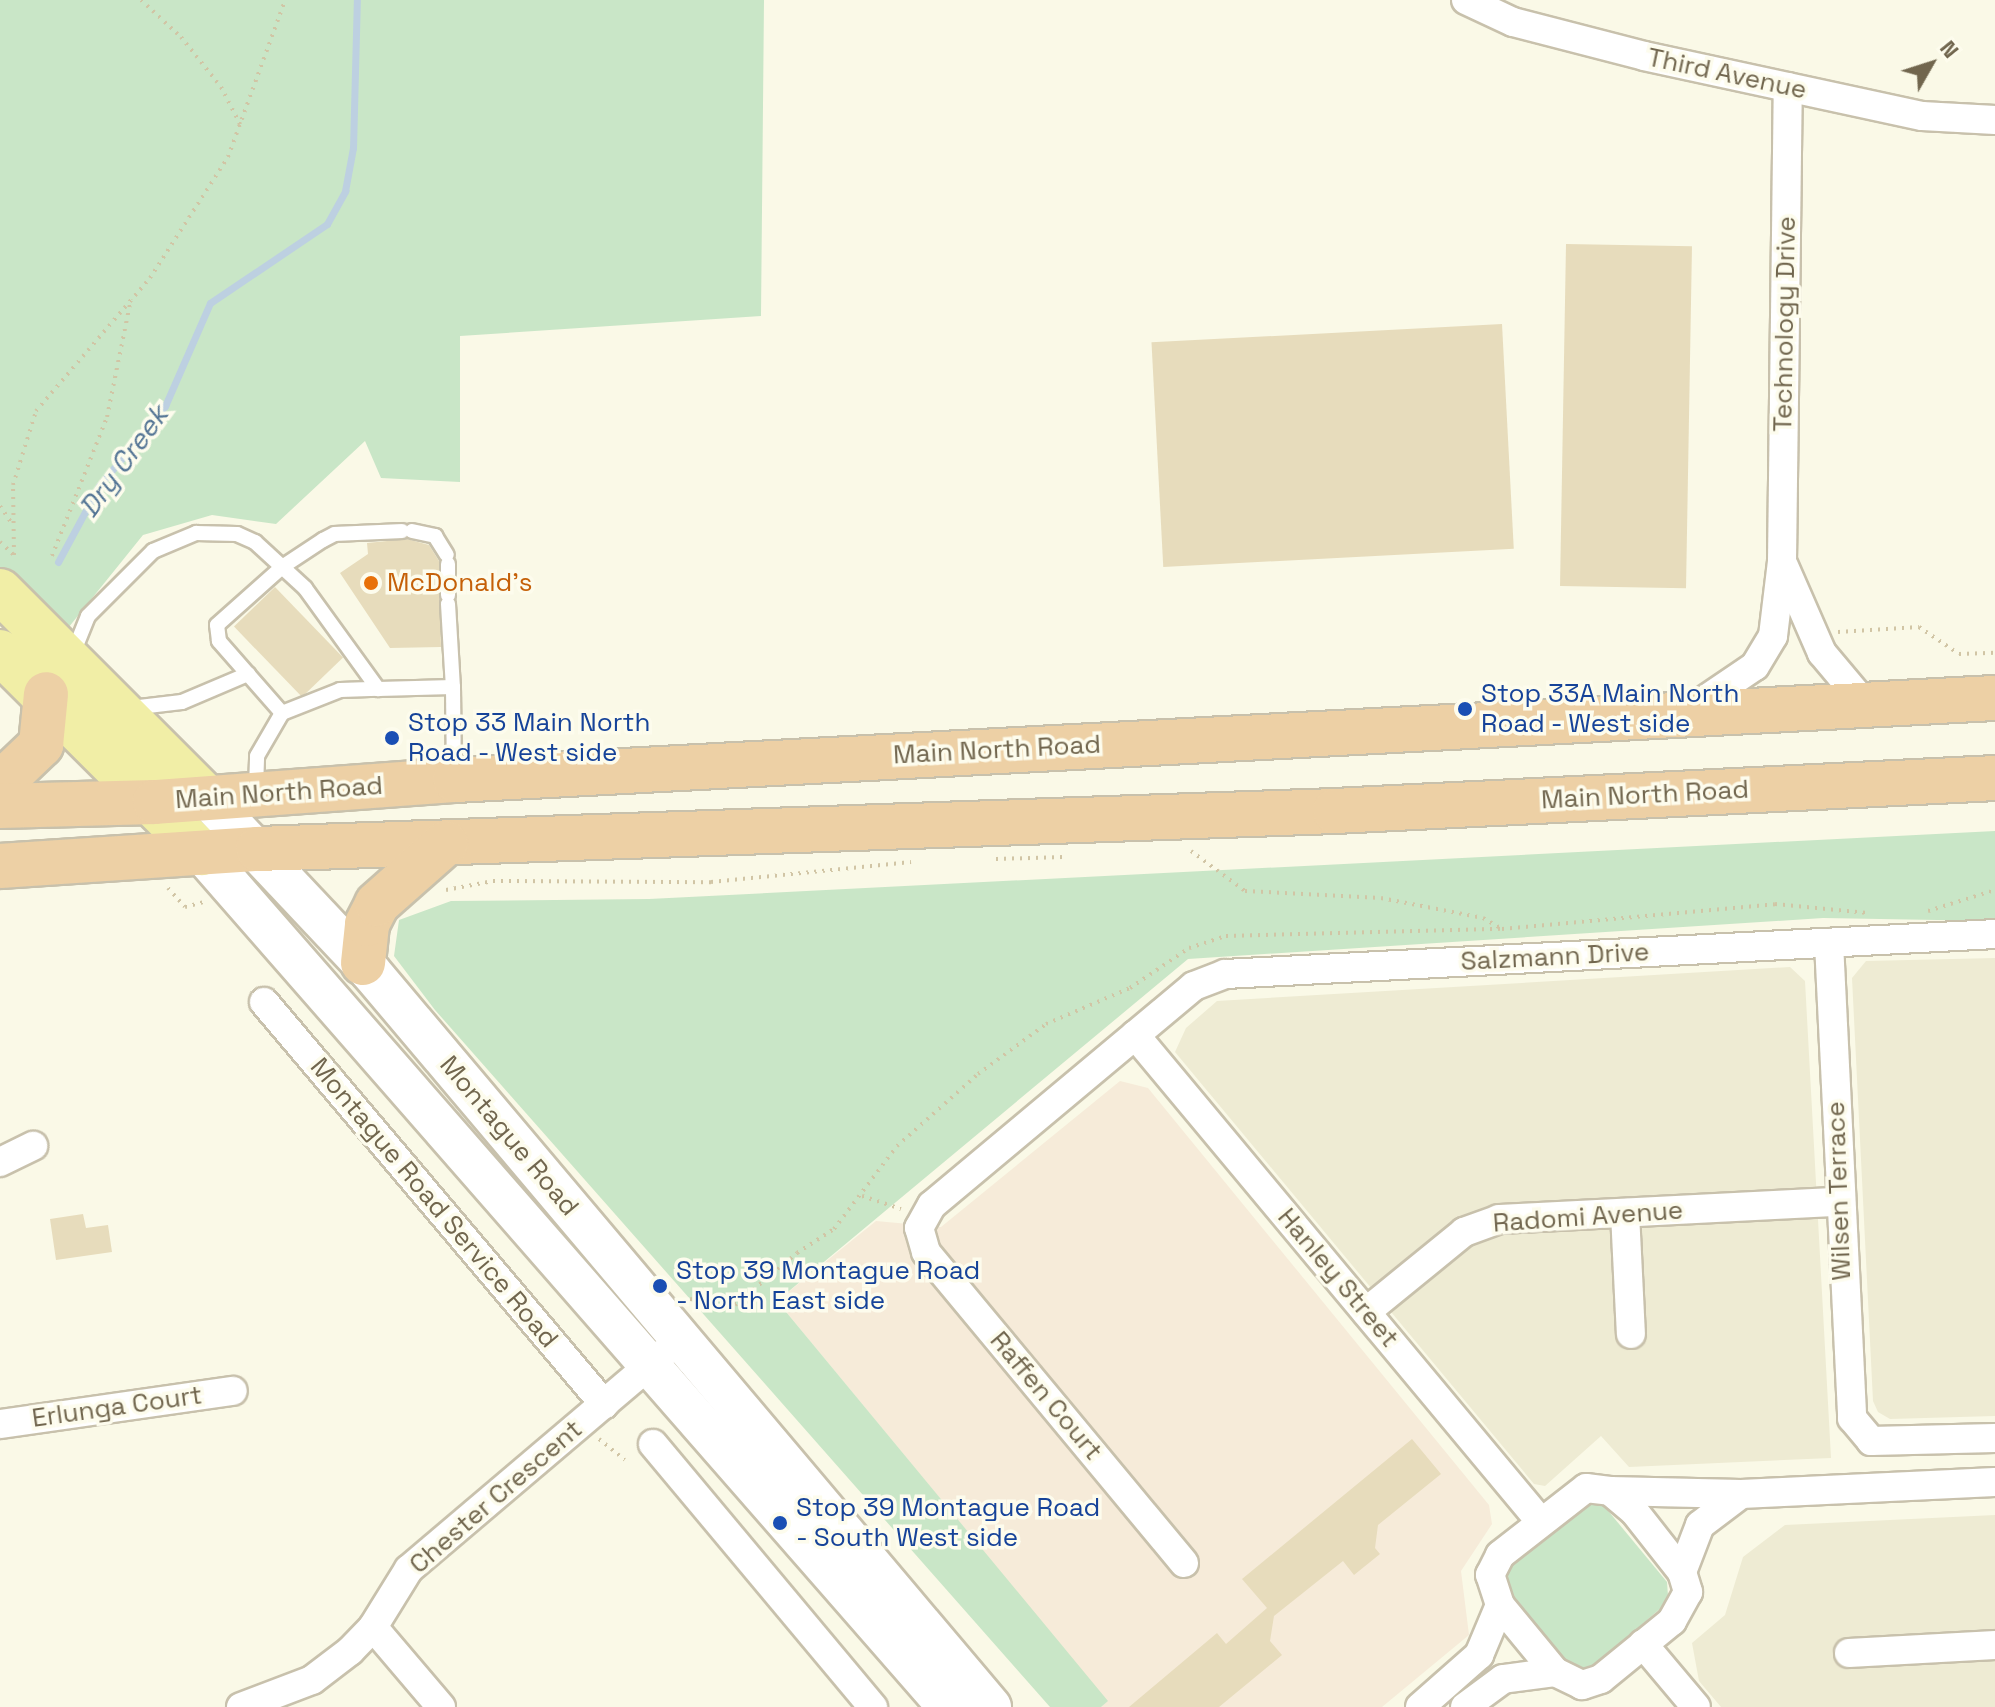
<!DOCTYPE html>
<style>
body{margin:0}
#map{position:relative;width:1995px;height:1707px;overflow:hidden;background:#faf9e7;font-family:"Space Grotesk",sans-serif}
div>[style]{position:absolute}
.residential>*{inset:0;background:#eeebd3}
.commercial>*{inset:0;background:#f6ebd9}
.green>*{inset:0;background:#c9e6c7}
.stream>*{height:7px;margin:-3.5px;padding:0 3.5px;transform-origin:3.5px;border-radius:3.5px;background:#bdd0e1}
.building>*{inset:0;background:#e7dcbc;transform-origin:0 0}
.path>*{height:4px;margin-top:-2px;transform-origin:0;background:repeating-linear-gradient(90deg,#d1c5a5 0 2px,transparent 0 8px)}
.roads{filter:drop-shadow(2px 0 #c8c1ac) drop-shadow(-2px 0 #c8c1ac) drop-shadow(0 2px #c8c1ac) drop-shadow(0 -2px #c8c1ac)}
.lane>*{height:14px;margin:-7px;padding:0 7px;transform-origin:7px;border-radius:7px;background:#fff}
.street>*{height:28px;margin:-14px;padding:0 14px;transform-origin:14px;border-radius:14px;background:#fff}
.secondary>*{height:40px;margin:-20px;padding:0 20px;transform-origin:20px;border-radius:20px;background:#fff}
.primary>*{height:44px;margin:-22px;padding:0 22px;transform-origin:22px;border-radius:22px;background:#f1eea6}
.highway>*{height:44px;margin:-22px;padding:0 22px;transform-origin:22px;border-radius:22px;background:#edd0a5}
.dots>*{width:22px;height:22px;translate:-50% -50%;box-sizing:border-box;border:4px solid #fdfced;border-radius:50%}
span{translate:-50% -50%;white-space:nowrap;text-align:center;line-height:1.15;-webkit-text-stroke:7px #fdfced;paint-order:stroke}
.street-label{font-size:26px;color:#71664e}
.food-label{font-size:26px;color:#c56008}
.left{translate:0 -50%;text-align:left}
.transit-label{font-size:26px;color:#164399}
.water-label{font-size:28px;color:#547595;font-style:italic}
.north{position:absolute;left:1891px;top:24px;width:80px;height:80px;-webkit-text-stroke:6px #fdfced;paint-order:stroke;rotate:51deg;font-size:22px;font-weight:700;line-height:32px;text-align:center;color:#71664e}
.north::after{content:'';display:block;margin:auto;width:28px;height:36px;background:#71664e;clip-path:polygon(50% 0,100% 100%,50% 72%,0 100%)}
</style>
<div id="map">
<div class="residential">
<div style="clip-path:polygon(1995px 958px,1995px 1416px,1890px 1419px,1878px 1412px,1873px 1401px,1852px 978px,1866px 961px)"></div>
<div style="clip-path:polygon(1790px 967px,1805px 981px,1831px 1458px,1629px 1467px,1601px 1436px,1545px 1486px,1534px 1484px,1175px 1052px,1186px 1028px,1217px 1001px)"></div>
<div style="clip-path:polygon(1995px 1515px,1995px 1707px,1721px 1707px,1699px 1681px,1692px 1643px,1725px 1615px,1743px 1557px,1785px 1525px)"></div>
</div>
<div class="commercial">
<div style="clip-path:polygon(1120px 1081px,1148px 1088px,1489px 1505px,1492px 1524px,1461px 1571px,1469px 1635px,1382px 1707px,1101px 1707px,1107px 1701px,777px 1301px,876px 1221px,941px 1227px)"></div>
</div>
<div class="green">
<div style="clip-path:polygon(0 0,764px 0,761px 316px,460px 336px,460px 482px,381px 478px,365px 441px,276px 524px,212px 515px,143px 535px,56px 643px,0 591px)"></div>
<div style="clip-path:polygon(1995px 831px,1995px 921px,1823px 918px,1188px 959px,777px 1301px,1108px 1701px,1101px 1707px,1050px 1707px,435px 1010px,394px 956px,399px 920px,451px 901px,649px 899px)"></div>
<div style="clip-path:polygon(1593px 1501px,1605px 1507px,1667px 1582px,1668px 1596px,1661px 1608px,1596px 1664px,1581px 1669px,1566px 1662px,1508px 1590px,1505px 1578px,1509px 1565px,1581px 1504px)"></div>
</div>
<div class="stream">
<div style="left:58px;top:562px;width:86px;rotate:-61.7deg"></div>
<div style="left:99px;top:486px;width:104px;rotate:-50.5deg"></div>
<div style="left:165px;top:406px;width:112px;rotate:-66.4deg"></div>
<div style="left:210px;top:303px;width:141px;rotate:-34deg"></div>
<div style="left:327px;top:224px;width:38px;rotate:-61deg"></div>
<div style="left:345px;top:191px;width:44px;rotate:-79.5deg"></div>
<div style="left:353px;top:148px;width:148px;rotate:-88.5deg"></div>
</div>
<div class="building">
<div style="left:1566px;top:244px;width:126px;height:342px;rotate:1deg"></div>
<div style="left:1502px;top:324px;width:225px;height:351px;rotate:87deg"></div>
<div style="clip-path:polygon(407px 539px,429px 545px,439px 561px,441px 647px,390px 648px,340px 573px,368px 554px,367px 543px)"></div>
<div style="left:275px;top:587px;width:98px;height:57px;rotate:46deg"></div>
<div style="clip-path:polygon(83px 1214px,86px 1228px,108px 1225px,112px 1252px,56px 1260px,50px 1219px)"></div>
<div style="clip-path:polygon(1412px 1439px,1441px 1474px,1378px 1525px,1375px 1548px,1380px 1554px,1354px 1575px,1343px 1561px,1274px 1616px,1270px 1641px,1282px 1655px,1219px 1707px,1129px 1707px,1217px 1633px,1226px 1644px,1267px 1608px,1242px 1579px)"></div>
</div>
<div class="path">
<div style="left:141px;top:0;width:54px;rotate:42.8deg"></div>
<div style="left:181px;top:37px;width:64px;rotate:51.3deg"></div>
<div style="left:221px;top:87px;width:42px;rotate:62.8deg"></div>
<div style="left:0;top:506px;width:22px;rotate:56deg"></div>
<div style="left:0;top:542px;width:19px;rotate:43deg"></div>
<div style="left:14px;top:555px;width:70px;rotate:-90.8deg"></div>
<div style="left:13px;top:485px;width:77px;rotate:-72.7deg"></div>
<div style="left:36px;top:411px;width:175px;rotate:-49.4deg"></div>
<div style="left:150px;top:278px;width:144px;rotate:-57.2deg"></div>
<div style="left:228px;top:157px;width:167px;rotate:-70deg"></div>
<div style="left:52px;top:556px;width:149px;rotate:-68.4deg"></div>
<div style="left:107px;top:417px;width:120px;rotate:-78.5deg"></div>
<div style="left:1838px;top:632px;width:81px;rotate:-3.5deg"></div>
<div style="left:1919px;top:627px;width:48px;rotate:34deg"></div>
<div style="left:1959px;top:654px;width:36px;rotate:-2deg"></div>
<div style="left:1191px;top:851px;width:67px;rotate:36.5deg"></div>
<div style="left:1245px;top:891px;width:136px;rotate:2.9deg"></div>
<div style="left:1381px;top:898px;width:104px;rotate:11.1deg"></div>
<div style="left:1483px;top:918px;width:20px;rotate:30deg"></div>
<div style="left:996px;top:859px;width:67px;rotate:-1.7deg"></div>
<div style="left:168px;top:888px;width:25px;rotate:48deg"></div>
<div style="left:185px;top:907px;width:20px;rotate:-15deg"></div>
<div style="left:446px;top:890px;width:48px;rotate:-10.8deg"></div>
<div style="left:493px;top:881px;width:218px;rotate:0.3deg"></div>
<div style="left:711px;top:882px;width:201px;rotate:-5.7deg"></div>
<div style="left:1928px;top:911px;width:70px;rotate:-17.4deg"></div>
<div style="left:862px;top:1196px;width:41px;rotate:18.4deg"></div>
<div style="left:690px;top:1299px;width:45px;rotate:7.6deg"></div>
<div style="left:735px;top:1305px;width:81px;rotate:-40deg"></div>
<div style="left:797px;top:1253px;width:44px;rotate:-33deg"></div>
<div style="left:834px;top:1229px;width:104px;rotate:-52.8deg"></div>
<div style="left:897px;top:1146px;width:108px;rotate:-41.6deg"></div>
<div style="left:978px;top:1074px;width:84px;rotate:-36.3deg"></div>
<div style="left:1046px;top:1024px;width:91px;rotate:-23.2deg"></div>
<div style="left:1130px;top:988px;width:71px;rotate:-34.1deg"></div>
<div style="left:1189px;top:948px;width:39px;rotate:-18deg"></div>
<div style="left:1226px;top:936px;width:276px;rotate:-1.5deg"></div>
<div style="left:1502px;top:929px;width:274px;rotate:-5.2deg"></div>
<div style="left:1775px;top:904px;width:93px;rotate:5.5deg"></div>
<div style="left:599px;top:1439px;width:33px;rotate:39deg"></div>
</div>
<div class="roads">
<div class="lane">
<div style="left:412px;top:531px;width:24px;rotate:12deg"></div>
<div style="left:435px;top:536px;width:22px;rotate:58deg"></div>
<div style="left:448px;top:564px;width:31px;rotate:90deg"></div>
<div style="left:448px;top:604px;width:83px;rotate:86.6deg"></div>
<div style="left:72px;top:656px;width:43px;rotate:-68.2deg"></div>
<div style="left:88px;top:616px;width:92px;rotate:-45deg"></div>
<div style="left:153px;top:551px;width:47px;rotate:-22.7deg"></div>
<div style="left:196px;top:533px;width:41px;rotate:1.4deg"></div>
<div style="left:237px;top:534px;width:20px;rotate:24deg"></div>
<div style="left:255px;top:542px;width:68px;rotate:42.6deg"></div>
<div style="left:305px;top:588px;width:125px;rotate:54.1deg"></div>
<div style="left:378px;top:689px;width:75px;rotate:-1.5deg"></div>
<div style="left:453px;top:687px;width:89px;rotate:89.4deg"></div>
<div style="left:131px;top:708px;width:51px;rotate:-6.7deg"></div>
<div style="left:182px;top:702px;width:72px;rotate:-23deg"></div>
<div style="left:282px;top:713px;width:96px;rotate:-131.2deg"></div>
<div style="left:219px;top:641px;width:16px;rotate:-97deg"></div>
<div style="left:217px;top:625px;width:87px;rotate:-41.7deg"></div>
<div style="left:282px;top:567px;width:49px;rotate:-33.4deg"></div>
<div style="left:323px;top:540px;width:13px;rotate:-27deg"></div>
<div style="left:335px;top:534px;width:67px;rotate:-2.6deg"></div>
<div style="left:256px;top:788px;width:32px;rotate:-88deg"></div>
<div style="left:257px;top:756px;width:50px;rotate:-59.8deg"></div>
<div style="left:282px;top:713px;width:62px;rotate:-21.6deg"></div>
<div style="left:340px;top:690px;width:38px;rotate:-2deg"></div>
</div>
<div class="street">
<div style="left:1466px;top:0;width:52px;rotate:25.1deg"></div>
<div style="left:1513px;top:22px;width:135px;rotate:14.5deg"></div>
<div style="left:1644px;top:56px;width:284px;rotate:12.2deg"></div>
<div style="left:1922px;top:116px;width:73px;rotate:3.1deg"></div>
<div style="left:1784px;top:566px;width:95px;rotate:66.4deg"></div>
<div style="left:1822px;top:653px;width:65px;rotate:50deg"></div>
<div style="left:1690px;top:710px;width:78px;rotate:-34.1deg"></div>
<div style="left:1755px;top:666px;width:35px;rotate:-59deg"></div>
<div style="left:1773px;top:636px;width:75px;rotate:-83.1deg"></div>
<div style="left:1782px;top:562px;width:475px;rotate:-89.3deg"></div>
<div style="left:1829px;top:943px;width:476px;rotate:87.2deg"></div>
<div style="left:1852px;top:1418px;width:30px;rotate:50deg"></div>
<div style="left:1871px;top:1441px;width:124px;rotate:-1.4deg"></div>
<div style="left:264px;top:1002px;width:527px;rotate:49.78deg"></div>
<div style="left:1135px;top:1035px;width:633px;rotate:50.19deg"></div>
<div style="left:0;top:1162px;width:37px;rotate:-26deg"></div>
<div style="left:1625px;top:1213px;width:121px;rotate:87.2deg"></div>
<div style="left:1366px;top:1312px;width:127px;rotate:-39.2deg"></div>
<div style="left:1464px;top:1232px;width:37px;rotate:-20deg"></div>
<div style="left:1499px;top:1219px;width:340px;rotate:-2.9deg"></div>
<div style="left:0;top:1424px;width:235px;rotate:-8.1deg"></div>
<div style="left:653px;top:1444px;width:343px;rotate:50.1deg"></div>
<div style="left:1586px;top:1488px;width:24px;rotate:7deg"></div>
<div style="left:1610px;top:1491px;width:31px;rotate:40deg"></div>
<div style="left:1634px;top:1511px;width:78px;rotate:51.8deg"></div>
<div style="left:1682px;top:1572px;width:21px;rotate:73deg"></div>
<div style="left:1688px;top:1592px;width:33px;rotate:119deg"></div>
<div style="left:1672px;top:1621px;width:92px;rotate:140.8deg"></div>
<div style="left:1601px;top:1679px;width:20px;rotate:162deg"></div>
<div style="left:1582px;top:1685px;width:30px;rotate:-154deg"></div>
<div style="left:1555px;top:1672px;width:87px;rotate:-129.4deg"></div>
<div style="left:1500px;top:1605px;width:32px;rotate:-108deg"></div>
<div style="left:1490px;top:1575px;width:22px;rotate:-63deg"></div>
<div style="left:1500px;top:1555px;width:109px;rotate:-37.9deg"></div>
<div style="left:1610px;top:1491px;width:131px;rotate:1.3deg"></div>
<div style="left:1741px;top:1494px;width:254px;rotate:-2.7deg"></div>
<div style="left:1184px;top:1563px;width:404px;rotate:-129.7deg"></div>
<div style="left:926px;top:1252px;width:25px;rotate:-106deg"></div>
<div style="left:919px;top:1228px;width:26px;rotate:-61deg"></div>
<div style="left:932px;top:1205px;width:341px;rotate:-39.9deg"></div>
<div style="left:1194px;top:986px;width:33px;rotate:-21deg"></div>
<div style="left:1225px;top:974px;width:771px;rotate:-2.97deg"></div>
<div style="left:1682px;top:1572px;width:50px;rotate:-69deg"></div>
<div style="left:1700px;top:1525px;width:51px;rotate:-37.1deg"></div>
<div style="left:373px;top:1627px;width:105px;rotate:49.6deg"></div>
<div style="left:1643px;top:1644px;width:82px;rotate:49.9deg"></div>
<div style="left:1849px;top:1653px;width:146px;rotate:-3.1deg"></div>
<div style="left:241px;top:1707px;width:76px;rotate:-20.8deg"></div>
<div style="left:312px;top:1680px;width:48px;rotate:-37.3deg"></div>
<div style="left:350px;top:1651px;width:33px;rotate:-46deg"></div>
<div style="left:373px;top:1627px;width:68px;rotate:-58.2deg"></div>
<div style="left:409px;top:1569px;width:334px;rotate:-40.3deg"></div>
<div style="left:1420px;top:1707px;width:79px;rotate:-41.4deg"></div>
<div style="left:1479px;top:1655px;width:54px;rotate:-67.2deg"></div>
<div style="left:1465px;top:1707px;width:47px;rotate:-36.4deg"></div>
<div style="left:1503px;top:1679px;width:52px;rotate:-7.7deg"></div>
</div>
<div class="secondary">
<div style="left:205px;top:796px;width:241px;rotate:46.7deg"></div>
<div style="left:370px;top:971px;width:963px;rotate:49.84deg"></div>
<div style="left:202px;top:853px;width:1134px;rotate:48.86deg"></div>
</div>
<div class="primary">
<div style="left:0;top:591px;width:290px;rotate:45deg"></div>
<div style="left:0;top:652px;width:285px;rotate:44.9deg"></div>
</div>
<div class="highway">
<div style="left:0;top:784px;width:57px;rotate:-43.6deg"></div>
<div style="left:41px;top:745px;width:51px;rotate:-84.4deg"></div>
<div style="left:0;top:806px;width:155px;rotate:-1.5deg"></div>
<div style="left:155px;top:802px;width:301px;rotate:-4.2deg"></div>
<div style="left:455px;top:780px;width:1542px;rotate:-3.05deg"></div>
<div style="left:0;top:866px;width:259px;rotate:-3.8deg"></div>
<div style="left:258px;top:849px;width:1078px;rotate:-2.02deg"></div>
<div style="left:1335px;top:811px;width:661px;rotate:-2.86deg"></div>
<div style="left:363px;top:963px;width:39px;rotate:-84deg"></div>
<div style="left:367px;top:924px;width:22px;rotate:-63deg"></div>
<div style="left:377px;top:904px;width:92px;rotate:-41.5deg"></div>
</div>
</div>
<div class="dots">
<div style="left:371px;top:583px;background:#e8710a"></div>
<div style="left:1465px;top:709px;background:#1a4fb4"></div>
<div style="left:392px;top:738px;background:#1a4fb4"></div>
<div style="left:660px;top:1286px;background:#1a4fb4"></div>
<div style="left:780px;top:1523px;background:#1a4fb4"></div>
</div>
<div class="street-label">
<span style="left:1727px;top:74px;rotate:12deg">Third Avenue</span>
<span style="left:1785px;top:324px;rotate:-89deg">Technology Drive</span>
<span style="left:997px;top:750px;rotate:-3deg">Main North Road</span>
<span style="left:279px;top:793px;rotate:-4deg">Main North Road</span>
<span style="left:1645px;top:795px;rotate:-3deg">Main North Road</span>
<span style="left:1555px;top:957px;rotate:-3deg">Salzmann Drive</span>
<span style="left:509px;top:1136px;rotate:50deg">Montague Road</span>
<span style="left:1839px;top:1191px;rotate:-92deg">Wilsen Terrace</span>
<span style="left:434px;top:1203px;rotate:50deg">Montague Road Service Road</span>
<span style="left:1588px;top:1217px;rotate:-4deg">Radomi Avenue</span>
<span style="left:1338px;top:1278px;rotate:50deg">Hanley Street</span>
<span style="left:1046px;top:1396px;rotate:50deg">Raffen Court</span>
<span style="left:117px;top:1407px;rotate:-8deg">Erlunga Court</span>
<span style="left:496px;top:1497px;rotate:-41deg">Chester Crescent</span>
</div>
<div class="food-label">
<span class="left" style="left:387px;top:583px">McDonald's</span>
</div>
<div class="transit-label">
<span class="left" style="left:1481px;top:709px">Stop 33A Main North<br>Road - West side</span>
<span class="left" style="left:408px;top:738px">Stop 33 Main North<br>Road - West side</span>
<span class="left" style="left:676px;top:1286px">Stop 39 Montague Road<br>- North East side</span>
<span class="left" style="left:796px;top:1523px">Stop 39 Montague Road<br>- South West side</span>
</div>
<div class="water-label">
<span style="left:123px;top:461px;rotate:-54deg">Dry Creek</span>
</div>
<div class="north">N</div>
</div>
